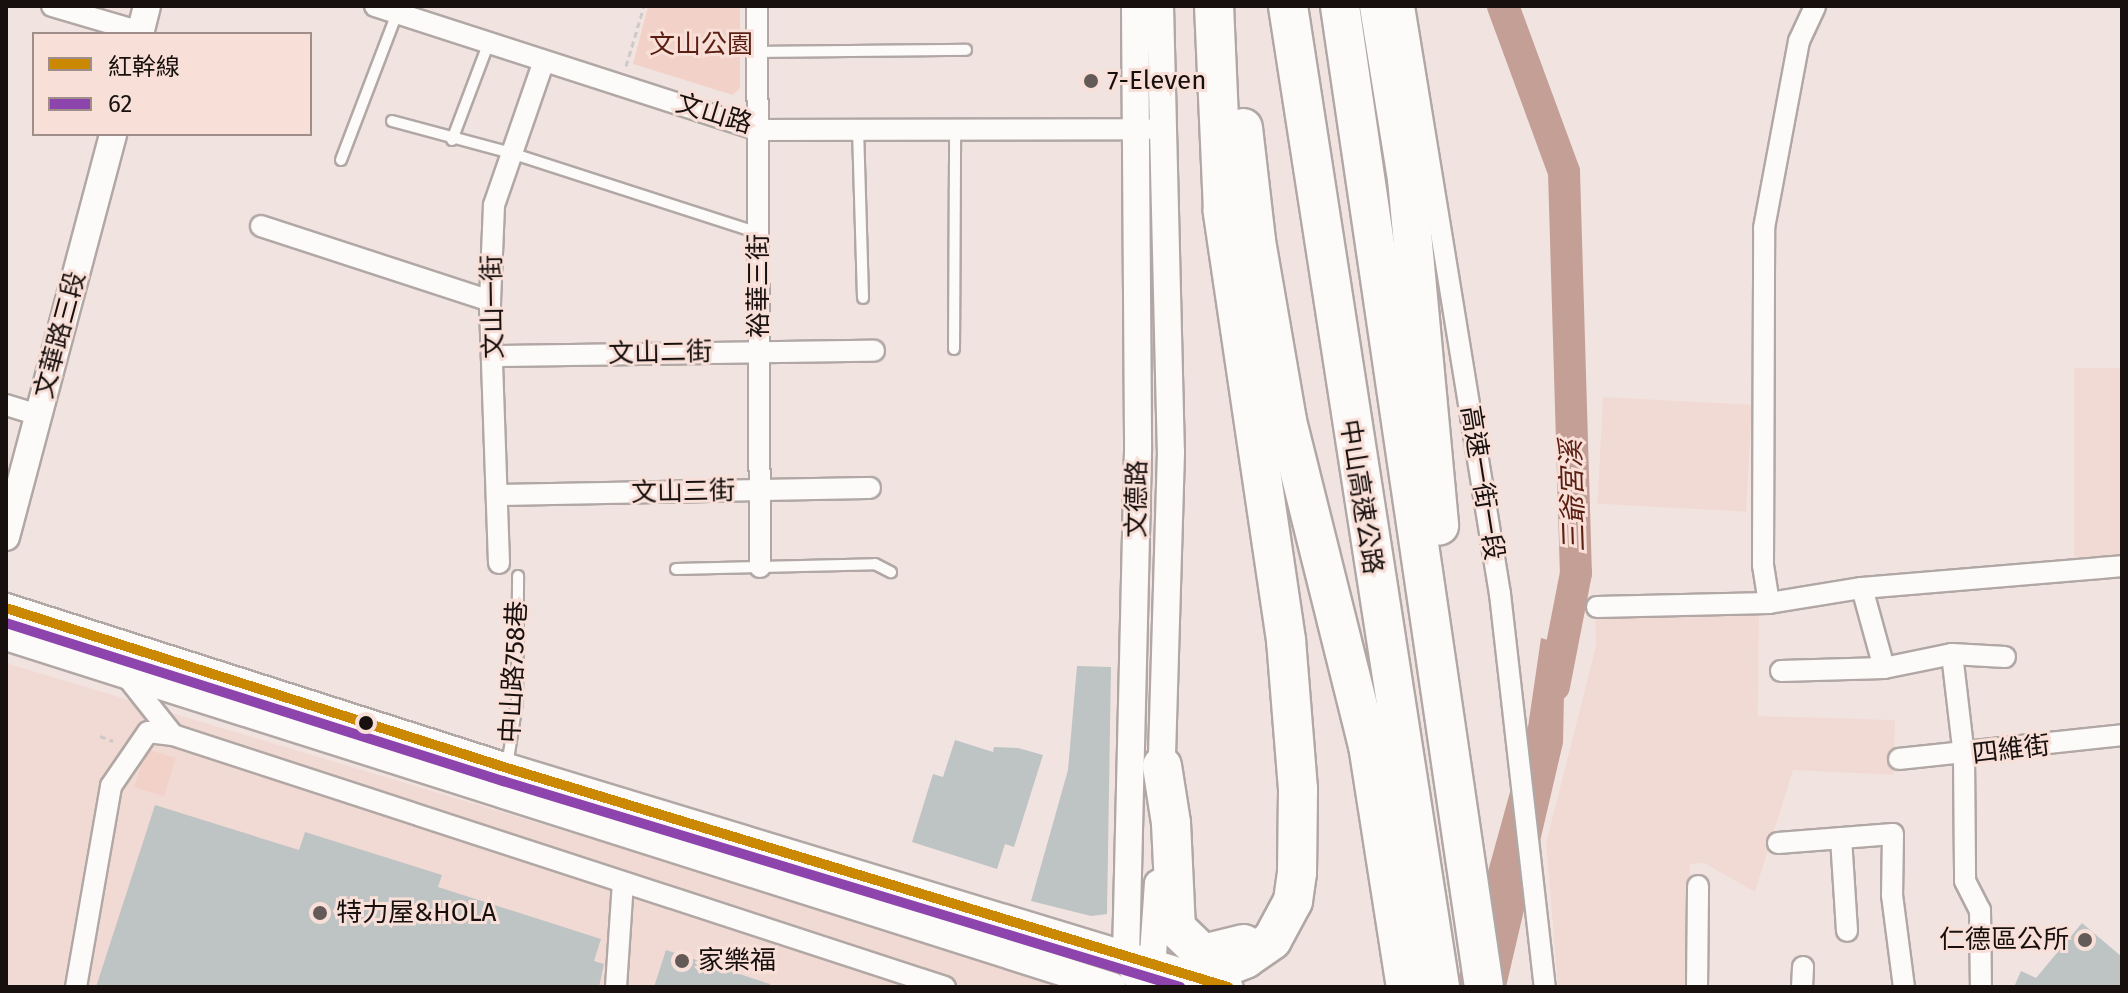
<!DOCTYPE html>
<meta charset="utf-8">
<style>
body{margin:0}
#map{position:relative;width:2128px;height:993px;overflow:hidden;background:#f1e4e0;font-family:"Fira Sans","Noto Sans TC",sans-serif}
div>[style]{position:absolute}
.built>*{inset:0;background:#f2dad4;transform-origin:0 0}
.green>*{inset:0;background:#f2d1c9;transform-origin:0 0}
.water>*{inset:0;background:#c49f96}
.river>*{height:32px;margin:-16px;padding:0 16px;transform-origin:16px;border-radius:16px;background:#c49f96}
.building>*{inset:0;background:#bec3c4}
.path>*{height:3px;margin-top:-1.5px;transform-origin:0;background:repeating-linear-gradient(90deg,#cecaca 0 6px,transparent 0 10px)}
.roads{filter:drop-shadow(2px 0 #b1a8a5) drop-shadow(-2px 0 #b1a8a5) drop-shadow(0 2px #b1a8a5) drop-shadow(0 -2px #b1a8a5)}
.service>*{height:10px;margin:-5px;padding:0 5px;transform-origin:5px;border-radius:5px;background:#fdfbfa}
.minor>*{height:20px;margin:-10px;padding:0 10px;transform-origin:10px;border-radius:10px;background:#fdfbfa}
.tertiary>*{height:26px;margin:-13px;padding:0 13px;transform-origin:13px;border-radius:13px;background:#fdfbfa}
.secondary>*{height:28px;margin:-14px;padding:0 14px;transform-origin:14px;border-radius:14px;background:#fdfbfa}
.motorway>*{height:38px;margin:-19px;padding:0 19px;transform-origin:19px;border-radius:19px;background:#fdfbfa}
.bus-1>*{height:10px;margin:-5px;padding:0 5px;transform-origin:5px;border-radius:5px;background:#ca8803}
.bus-2>*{height:10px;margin:-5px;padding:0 5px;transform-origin:5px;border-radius:5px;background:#8e44ad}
.dots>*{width:22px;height:22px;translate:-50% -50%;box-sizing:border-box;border:4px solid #f8e0d9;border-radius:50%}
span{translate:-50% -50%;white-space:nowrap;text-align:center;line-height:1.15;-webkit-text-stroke:6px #f8e0d9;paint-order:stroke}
.park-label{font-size:26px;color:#5a1f12}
.poi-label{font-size:26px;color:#18100e}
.left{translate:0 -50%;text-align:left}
.right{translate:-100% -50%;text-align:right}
.street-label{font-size:26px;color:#18100e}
.water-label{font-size:28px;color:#5a1f12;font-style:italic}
.frame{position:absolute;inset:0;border:8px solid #18100e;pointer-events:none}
.legend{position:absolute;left:32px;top:32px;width:280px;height:104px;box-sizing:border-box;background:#f8e0d9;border:2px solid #9e8d88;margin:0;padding:10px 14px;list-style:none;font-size:24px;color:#18100e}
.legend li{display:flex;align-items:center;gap:16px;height:40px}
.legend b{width:40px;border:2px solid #9e8d88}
</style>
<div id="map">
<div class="built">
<div style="left:2122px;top:368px;width:191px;height:48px;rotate:90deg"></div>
<div style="left:1603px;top:397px;width:149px;height:107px;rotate:3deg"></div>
<div style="clip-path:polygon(1759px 607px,1758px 716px,1895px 720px,1894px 775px,1793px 770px,1755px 892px,1704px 863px,1690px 864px,1687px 987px,1558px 987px,1546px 843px,1596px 646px,1595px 610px)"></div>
<div style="clip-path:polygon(6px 663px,1084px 987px,6px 987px)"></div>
</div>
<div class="green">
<div style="clip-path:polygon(648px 6px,740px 6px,740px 88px,733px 95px,633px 64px)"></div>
<div style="left:146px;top:749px;width:31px;height:40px;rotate:17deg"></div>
</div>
<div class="water">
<div style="clip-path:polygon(1541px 638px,1565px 645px,1563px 743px,1506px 987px,1456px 987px,1528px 727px)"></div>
</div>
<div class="river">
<div style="left:1503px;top:6px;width:177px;rotate:69.8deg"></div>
<div style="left:1564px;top:172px;width:401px;rotate:88.3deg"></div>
<div style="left:1576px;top:573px;width:115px;rotate:101deg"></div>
</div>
<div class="building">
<div style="clip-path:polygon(1077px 666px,1111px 667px,1107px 914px,1091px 916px,1031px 901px,1068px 770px)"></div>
<div style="clip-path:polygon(955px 740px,993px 752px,994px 747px,1018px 748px,1043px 755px,1014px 847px,1005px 844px,997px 869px,912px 842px,933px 774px,943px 777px)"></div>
<div style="clip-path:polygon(155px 805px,299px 850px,305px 832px,442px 875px,438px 887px,601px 939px,594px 961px,604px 964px,599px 987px,96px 987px)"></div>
<div style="clip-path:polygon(2082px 923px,2122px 957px,2122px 987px,2014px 987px,2021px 971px,2036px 978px)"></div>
<div style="clip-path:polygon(666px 950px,770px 984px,770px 987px,654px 987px)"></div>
</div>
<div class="path">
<div style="left:626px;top:66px;width:63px;rotate:-73.3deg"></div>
<div style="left:100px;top:736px;width:14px;rotate:21deg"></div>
</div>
<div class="roads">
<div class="service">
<div style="left:758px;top:52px;width:208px;rotate:-0.6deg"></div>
<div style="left:392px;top:121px;width:120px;rotate:15deg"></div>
<div style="left:508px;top:152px;width:264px;rotate:17.9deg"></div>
<div style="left:858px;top:129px;width:169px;rotate:88.3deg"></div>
<div style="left:452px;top:140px;width:105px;rotate:-69.3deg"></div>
<div style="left:341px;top:160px;width:157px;rotate:-69.1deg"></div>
<div style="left:954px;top:349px;width:220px;rotate:-89.7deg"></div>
<div style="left:676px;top:569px;width:199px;rotate:-1.4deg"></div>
<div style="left:875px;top:564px;width:18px;rotate:27deg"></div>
<div style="left:507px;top:766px;width:65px;rotate:-81.1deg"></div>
<div style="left:517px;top:702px;width:126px;rotate:-89.5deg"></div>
</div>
<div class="minor">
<div style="left:52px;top:6px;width:93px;rotate:16.3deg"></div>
<div style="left:375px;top:6px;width:403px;rotate:17.9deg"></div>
<div style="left:758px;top:130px;width:389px;rotate:-0.1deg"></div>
<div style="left:757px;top:6px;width:561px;rotate:89.69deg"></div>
<div style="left:1404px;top:6px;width:596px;rotate:80.73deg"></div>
<div style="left:1500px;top:594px;width:396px;rotate:83.5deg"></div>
<div style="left:261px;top:226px;width:241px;rotate:18.1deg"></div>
<div style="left:493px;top:356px;width:381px;rotate:-0.8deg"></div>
<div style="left:6px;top:405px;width:34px;rotate:17deg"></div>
<div style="left:497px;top:495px;width:373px;rotate:-1.1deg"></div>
<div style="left:499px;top:563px;width:262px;rotate:-92deg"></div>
<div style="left:490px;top:301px;width:96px;rotate:-87.6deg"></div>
<div style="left:494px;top:205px;width:152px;rotate:-70.9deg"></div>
<div style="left:1862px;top:588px;width:83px;rotate:74.6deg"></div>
<div style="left:1769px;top:603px;width:38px;rotate:-99deg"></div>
<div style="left:1763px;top:565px;width:337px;rotate:-89.8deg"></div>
<div style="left:1764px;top:228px;width:190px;rotate:-79.4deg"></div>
<div style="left:1799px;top:41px;width:38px;rotate:-65deg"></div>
<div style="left:1597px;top:607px;width:172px;rotate:-1.3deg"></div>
<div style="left:1769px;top:603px;width:94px;rotate:-9.2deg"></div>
<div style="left:1862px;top:588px;width:261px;rotate:-4.8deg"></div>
<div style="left:1952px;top:654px;width:103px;rotate:83.3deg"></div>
<div style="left:1964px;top:756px;width:125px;rotate:89.5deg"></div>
<div style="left:1965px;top:881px;width:33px;rotate:63deg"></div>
<div style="left:1980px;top:910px;width:77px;rotate:89.3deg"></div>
<div style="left:1781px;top:671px;width:103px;rotate:-1.7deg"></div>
<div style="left:1884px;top:668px;width:69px;rotate:-11.6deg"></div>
<div style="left:1952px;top:654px;width:53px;rotate:3.2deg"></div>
<div style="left:123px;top:672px;width:80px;rotate:51.6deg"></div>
<div style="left:173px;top:735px;width:812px;rotate:18.08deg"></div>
<div style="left:1899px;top:759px;width:224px;rotate:-6.1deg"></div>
<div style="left:1841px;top:838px;width:93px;rotate:86.3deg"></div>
<div style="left:1778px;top:843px;width:115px;rotate:-4.5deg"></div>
<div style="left:1893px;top:834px;width:61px;rotate:90.9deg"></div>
<div style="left:1892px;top:895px;width:93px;rotate:82.6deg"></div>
<div style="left:76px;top:987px;width:204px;rotate:-80.1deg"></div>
<div style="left:111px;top:786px;width:65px;rotate:-55.6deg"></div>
<div style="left:148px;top:732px;width:25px;rotate:7deg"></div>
<div style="left:616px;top:987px;width:105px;rotate:-86.2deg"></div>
<div style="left:1697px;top:987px;width:101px;rotate:-89.4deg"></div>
<div style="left:1802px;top:987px;width:20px;rotate:-87deg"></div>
</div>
<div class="tertiary">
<div style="left:1135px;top:6px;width:445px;rotate:89.6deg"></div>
<div style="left:1138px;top:451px;width:507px;rotate:91.36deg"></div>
<div style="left:1126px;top:958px;width:33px;rotate:61deg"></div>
<div style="left:1160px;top:6px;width:446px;rotate:88.6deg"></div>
<div style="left:1171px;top:452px;width:328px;rotate:91.7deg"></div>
<div style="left:140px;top:34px;width:29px;rotate:-76deg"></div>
<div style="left:6px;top:537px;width:417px;rotate:-75.1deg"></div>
<div style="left:1151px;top:983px;width:100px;rotate:-86deg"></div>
</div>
<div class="secondary">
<div style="left:6px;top:608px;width:526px;rotate:17.71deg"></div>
<div style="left:507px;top:768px;width:754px;rotate:16.9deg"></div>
<div style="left:6px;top:636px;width:1160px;rotate:17.61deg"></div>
</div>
<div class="motorway">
<div style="left:1288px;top:6px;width:993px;rotate:81.19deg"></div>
<div style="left:1340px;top:6px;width:992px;rotate:81.65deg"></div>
<div style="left:1379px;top:6px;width:175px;rotate:80.8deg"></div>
<div style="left:1407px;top:179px;width:348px;rotate:84.7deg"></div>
<div style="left:1243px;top:128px;width:114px;rotate:83.4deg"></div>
<div style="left:1256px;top:241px;width:183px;rotate:80.2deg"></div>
<div style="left:1287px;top:421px;width:334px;rotate:76deg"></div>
<div style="left:1368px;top:745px;width:245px;rotate:81.1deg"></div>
<div style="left:1162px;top:766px;width:58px;rotate:81deg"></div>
<div style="left:1171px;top:823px;width:105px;rotate:87.3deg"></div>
<div style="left:1176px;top:928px;width:37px;rotate:44deg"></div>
<div style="left:1203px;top:954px;width:42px;rotate:-13.7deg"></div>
<div style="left:1197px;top:978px;width:52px;rotate:-21.6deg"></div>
<div style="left:1245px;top:959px;width:33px;rotate:-35deg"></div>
<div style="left:1272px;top:940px;width:44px;rotate:-61.7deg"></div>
<div style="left:1293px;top:901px;width:28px;rotate:-82deg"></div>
<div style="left:1297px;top:873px;width:84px;rotate:-89.3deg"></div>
<div style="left:1298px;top:789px;width:149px;rotate:-94.6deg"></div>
<div style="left:1286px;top:640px;width:434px;rotate:-98.4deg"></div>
<div style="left:1223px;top:211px;width:205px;rotate:-92.5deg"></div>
</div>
</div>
<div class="bus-1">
<div style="left:6px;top:608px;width:526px;rotate:17.71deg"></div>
<div style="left:507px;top:768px;width:754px;rotate:16.9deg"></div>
</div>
<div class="bus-2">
<div style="left:6px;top:623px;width:522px;rotate:17.64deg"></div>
<div style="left:503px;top:781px;width:708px;rotate:16.92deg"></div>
</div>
<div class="dots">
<div style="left:1091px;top:81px;background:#645a58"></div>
<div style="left:366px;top:723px;background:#18100e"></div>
<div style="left:320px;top:913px;background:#645a58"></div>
<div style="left:2085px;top:940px;background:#645a58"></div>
<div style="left:682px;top:961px;background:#645a58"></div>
</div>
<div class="park-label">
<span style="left:701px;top:45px">文山公園</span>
</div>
<div class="poi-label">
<span class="left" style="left:1107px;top:81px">7-Eleven</span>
<span class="left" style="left:336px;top:913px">特力屋&amp;HOLA</span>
<span class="right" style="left:2069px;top:940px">仁德區公所</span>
<span class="left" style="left:698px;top:961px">家樂福</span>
</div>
<div class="street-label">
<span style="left:714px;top:114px;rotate:17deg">文山路</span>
<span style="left:759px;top:286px;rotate:-90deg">裕華三街</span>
<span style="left:493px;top:307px;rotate:-91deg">文山一街</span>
<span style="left:60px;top:335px;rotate:-75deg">文華路三段</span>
<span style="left:660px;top:353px;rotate:-1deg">文山二街</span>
<span style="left:1482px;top:483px;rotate:81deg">高速一街一段</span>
<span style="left:683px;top:492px;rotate:-1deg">文山三街</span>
<span style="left:1361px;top:497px;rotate:81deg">中山高速公路</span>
<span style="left:1137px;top:499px;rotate:-89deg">文德路</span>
<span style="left:514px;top:672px;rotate:-87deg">中山路758巷</span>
<span style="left:2011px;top:750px;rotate:-7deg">四維街</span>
</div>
<div class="water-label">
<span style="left:1573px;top:496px;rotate:-92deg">三爺宮溪</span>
</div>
<div class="frame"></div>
<ul class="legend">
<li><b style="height:10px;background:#ca8803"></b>紅幹線</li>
<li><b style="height:10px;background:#8e44ad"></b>62</li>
</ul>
</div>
